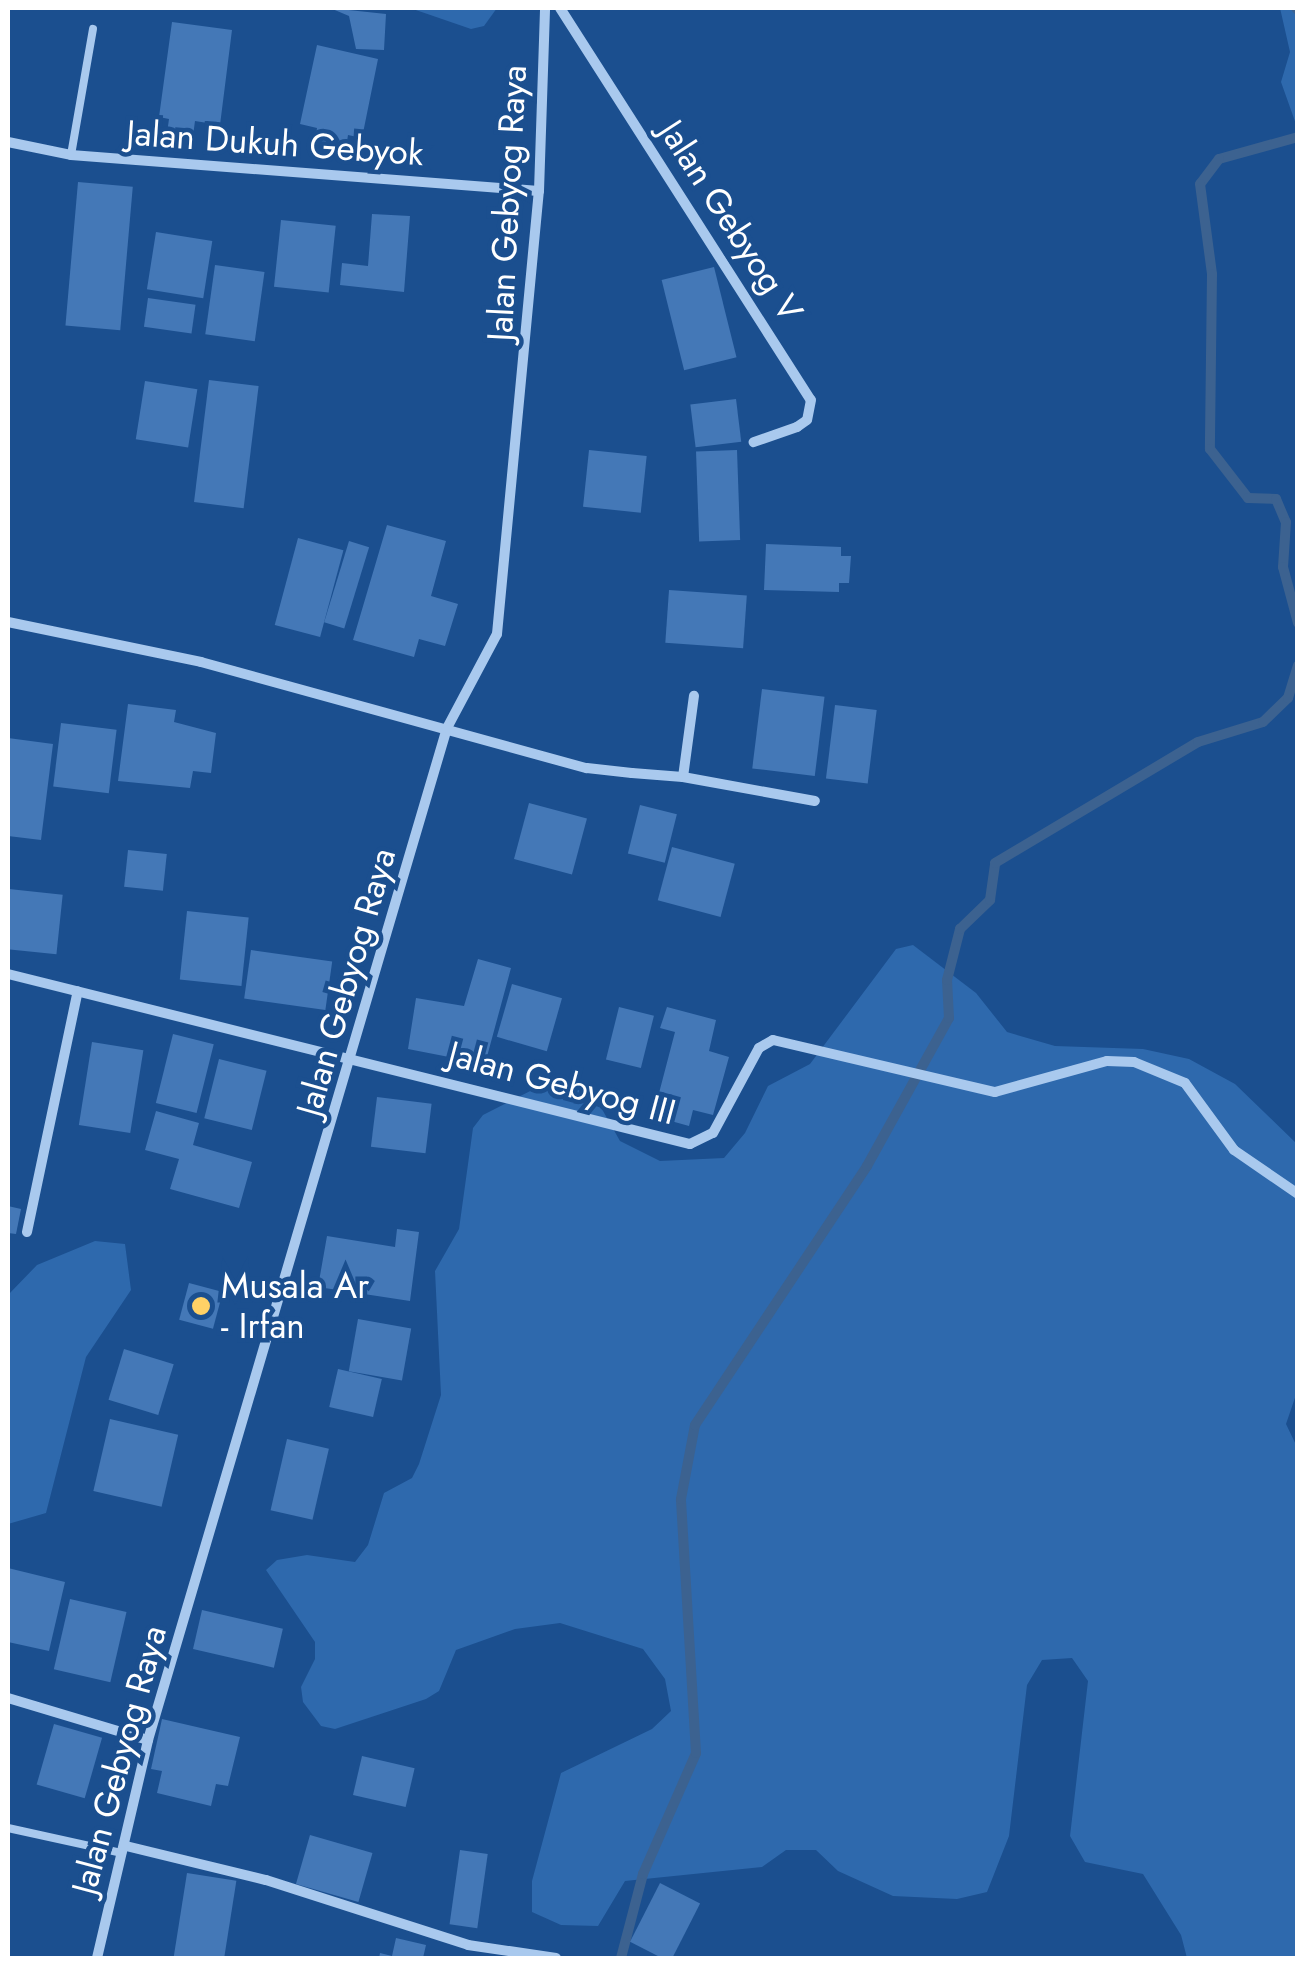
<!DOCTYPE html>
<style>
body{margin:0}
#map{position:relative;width:1305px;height:1966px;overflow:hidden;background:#1b4f8f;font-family:Jost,sans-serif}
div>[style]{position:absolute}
.green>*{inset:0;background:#2e69ad}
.stream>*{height:10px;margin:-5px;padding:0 5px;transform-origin:5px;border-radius:5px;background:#3c6290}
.building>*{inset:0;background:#4478b7;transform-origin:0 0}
.lane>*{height:8px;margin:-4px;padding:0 4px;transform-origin:4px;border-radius:4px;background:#a9c9ee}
.street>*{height:10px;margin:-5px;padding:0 5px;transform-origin:5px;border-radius:5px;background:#a9c9ee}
.dots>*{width:28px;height:28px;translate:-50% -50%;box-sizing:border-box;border:5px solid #1b4f8f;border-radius:50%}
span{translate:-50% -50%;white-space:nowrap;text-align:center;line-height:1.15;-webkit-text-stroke:9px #1b4f8f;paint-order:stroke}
.street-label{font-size:35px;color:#fff}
.poi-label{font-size:35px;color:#fff}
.left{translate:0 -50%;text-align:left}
.frame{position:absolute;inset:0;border:10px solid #fff;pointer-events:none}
</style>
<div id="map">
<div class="green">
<div style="clip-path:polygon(410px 8px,497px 8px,484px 26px,471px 29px)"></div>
<div style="clip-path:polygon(1280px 8px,1297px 8px,1297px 127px,1281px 82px,1290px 52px)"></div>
<div style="clip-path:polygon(913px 945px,976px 993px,1007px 1032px,1055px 1046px,1143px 1049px,1189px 1059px,1235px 1084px,1297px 1144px,1298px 1389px,1286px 1424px,1298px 1449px,1297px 1958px,1187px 1958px,1181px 1935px,1143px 1874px,1085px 1862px,1070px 1836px,1088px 1681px,1072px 1658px,1042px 1660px,1027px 1685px,1009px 1836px,987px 1892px,957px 1899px,893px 1896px,838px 1871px,816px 1850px,786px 1850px,762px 1867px,625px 1881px,598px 1926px,561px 1925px,532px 1912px,532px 1881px,561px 1773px,652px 1729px,671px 1711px,665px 1679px,643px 1649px,560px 1623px,515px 1629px,456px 1650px,439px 1691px,426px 1699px,335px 1729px,321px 1726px,303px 1702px,301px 1687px,315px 1659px,315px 1642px,266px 1570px,277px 1560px,307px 1555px,355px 1562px,368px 1545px,384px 1493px,412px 1478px,419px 1464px,441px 1395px,435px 1271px,459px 1229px,473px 1128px,483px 1115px,552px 1080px,567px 1080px,594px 1095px,620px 1141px,660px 1161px,724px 1158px,745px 1133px,768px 1086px,810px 1064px,896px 949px)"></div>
<div style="clip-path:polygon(95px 1241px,125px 1244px,131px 1290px,86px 1357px,46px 1513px,8px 1524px,8px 1295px,37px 1265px)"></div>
</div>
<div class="stream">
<div style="left:1296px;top:8px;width:3px;rotate:45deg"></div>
<div style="left:1298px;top:137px;width:82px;rotate:164.4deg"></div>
<div style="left:1219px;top:159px;width:31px;rotate:127deg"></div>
<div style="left:1200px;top:184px;width:91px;rotate:82.4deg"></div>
<div style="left:1212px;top:274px;width:175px;rotate:90.7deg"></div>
<div style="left:1210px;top:449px;width:62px;rotate:52.2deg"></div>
<div style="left:1248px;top:498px;width:28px;rotate:2deg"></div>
<div style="left:1276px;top:499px;width:25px;rotate:67deg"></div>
<div style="left:1286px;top:522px;width:45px;rotate:93.8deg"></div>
<div style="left:1283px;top:567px;width:58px;rotate:75deg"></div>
<div style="left:621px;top:1958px;width:87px;rotate:-75.3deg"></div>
<div style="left:643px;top:1874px;width:132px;rotate:-66.3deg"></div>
<div style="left:696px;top:1753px;width:254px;rotate:-93.4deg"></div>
<div style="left:681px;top:1499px;width:75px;rotate:-79.3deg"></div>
<div style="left:695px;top:1425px;width:311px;rotate:-56.4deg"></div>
<div style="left:867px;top:1166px;width:169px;rotate:-61deg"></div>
<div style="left:949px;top:1018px;width:38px;rotate:-93deg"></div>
<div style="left:947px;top:980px;width:53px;rotate:-75.7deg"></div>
<div style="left:960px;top:929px;width:42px;rotate:-44deg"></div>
<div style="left:990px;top:900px;width:37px;rotate:-82deg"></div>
<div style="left:995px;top:863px;width:236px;rotate:-30.8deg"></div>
<div style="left:1198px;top:742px;width:68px;rotate:-17.1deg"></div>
<div style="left:1263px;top:722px;width:35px;rotate:-44deg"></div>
<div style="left:1288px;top:698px;width:34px;rotate:-73deg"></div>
</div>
<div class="building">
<div style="clip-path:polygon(330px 8px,386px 14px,384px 50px,356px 49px,349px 16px)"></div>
<div style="clip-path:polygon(172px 22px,232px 30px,220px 125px,195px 121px,193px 136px,167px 133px,169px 119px,159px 117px)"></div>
<div style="clip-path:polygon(317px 45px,378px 59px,362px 138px,348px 135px,346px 148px,315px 141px,317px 128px,300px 124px)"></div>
<div style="left:78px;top:182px;width:55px;height:144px;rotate:5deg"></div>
<div style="clip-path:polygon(372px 214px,410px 216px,404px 292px,340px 285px,342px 263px,368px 266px)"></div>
<div style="left:281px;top:220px;width:55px;height:67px;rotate:6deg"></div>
<div style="left:156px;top:232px;width:57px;height:58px;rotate:9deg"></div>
<div style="left:215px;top:265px;width:50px;height:70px;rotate:8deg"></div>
<div style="left:714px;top:267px;width:93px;height:54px;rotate:76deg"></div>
<div style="left:148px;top:298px;width:48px;height:29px;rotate:8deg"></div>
<div style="left:209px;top:380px;width:50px;height:123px;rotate:7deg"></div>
<div style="left:145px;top:381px;width:53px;height:59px;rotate:9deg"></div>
<div style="left:736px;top:399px;width:43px;height:46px;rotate:83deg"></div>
<div style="left:589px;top:450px;width:58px;height:57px;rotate:6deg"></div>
<div style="left:737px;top:450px;width:90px;height:41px;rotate:88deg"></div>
<div style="clip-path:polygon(387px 525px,446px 541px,431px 596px,458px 604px,445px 646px,419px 639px,414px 657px,353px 640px)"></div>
<div style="left:298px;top:538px;width:47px;height:90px;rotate:15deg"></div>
<div style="left:349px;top:541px;width:21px;height:85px;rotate:17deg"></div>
<div style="clip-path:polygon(766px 544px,841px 547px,841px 556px,851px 556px,849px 583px,839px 583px,839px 592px,764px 590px)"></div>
<div style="left:669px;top:590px;width:78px;height:53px;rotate:4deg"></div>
<div style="left:762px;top:689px;width:63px;height:80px;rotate:7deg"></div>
<div style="clip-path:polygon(128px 704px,176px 710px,174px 722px,216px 733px,211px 773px,193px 771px,190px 788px,118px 781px)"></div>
<div style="left:835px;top:705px;width:42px;height:74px;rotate:7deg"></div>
<div style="left:61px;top:723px;width:56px;height:64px;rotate:7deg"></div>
<div style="clip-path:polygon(8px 738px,53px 744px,41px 840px,8px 836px)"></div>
<div style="left:529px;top:803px;width:60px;height:58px;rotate:15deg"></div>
<div style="left:640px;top:805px;width:38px;height:50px;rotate:14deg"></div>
<div style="left:672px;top:847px;width:65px;height:55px;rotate:15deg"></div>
<div style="left:128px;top:850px;width:39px;height:37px;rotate:6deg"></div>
<div style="left:9px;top:889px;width:54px;height:60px;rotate:6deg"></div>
<div style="left:187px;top:911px;width:62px;height:69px;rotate:6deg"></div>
<div style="left:251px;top:950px;width:82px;height:49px;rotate:8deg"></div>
<div style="clip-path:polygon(478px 959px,511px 968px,485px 1064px,408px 1049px,416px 998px,464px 1006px)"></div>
<div style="left:512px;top:984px;width:52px;height:55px;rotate:16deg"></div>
<div style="left:619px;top:1007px;width:36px;height:54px;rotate:14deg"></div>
<div style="clip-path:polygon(667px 1007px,716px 1020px,709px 1051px,729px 1057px,713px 1115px,693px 1110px,689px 1126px,653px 1116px,675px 1032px,660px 1028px)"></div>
<div style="left:173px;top:1034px;width:42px;height:71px;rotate:14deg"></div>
<div style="left:92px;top:1042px;width:52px;height:84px;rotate:9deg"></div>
<div style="left:219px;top:1059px;width:49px;height:61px;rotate:14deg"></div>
<div style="left:377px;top:1097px;width:55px;height:50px;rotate:7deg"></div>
<div style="clip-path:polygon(156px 1111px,199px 1123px,193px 1145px,252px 1162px,239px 1208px,170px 1189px,179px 1159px,145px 1150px)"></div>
<div style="clip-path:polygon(8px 1206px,21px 1209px,16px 1234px,8px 1233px)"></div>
<div style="clip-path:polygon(397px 1229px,419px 1232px,410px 1301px,318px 1287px,327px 1236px,395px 1247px)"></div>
<div style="left:189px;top:1283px;width:35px;height:38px;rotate:15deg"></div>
<div style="left:358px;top:1319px;width:54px;height:53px;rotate:10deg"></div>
<div style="left:124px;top:1349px;width:52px;height:53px;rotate:17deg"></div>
<div style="left:338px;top:1369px;width:45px;height:39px;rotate:13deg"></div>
<div style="left:110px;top:1419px;width:70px;height:74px;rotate:13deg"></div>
<div style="left:287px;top:1439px;width:43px;height:73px;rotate:13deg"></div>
<div style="clip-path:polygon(8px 1568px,65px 1582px,49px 1651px,8px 1642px)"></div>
<div style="left:70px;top:1599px;width:58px;height:72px;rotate:13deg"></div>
<div style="left:202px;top:1610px;width:83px;height:40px;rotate:13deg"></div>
<div style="clip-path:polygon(162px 1719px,240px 1737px,228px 1786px,216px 1784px,211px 1806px,157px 1793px,162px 1771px,151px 1769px)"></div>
<div style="left:54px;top:1724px;width:50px;height:63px;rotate:16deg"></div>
<div style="left:362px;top:1756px;width:54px;height:40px;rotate:13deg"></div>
<div style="left:310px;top:1835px;width:65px;height:51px;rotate:16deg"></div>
<div style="left:460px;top:1850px;width:28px;height:75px;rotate:8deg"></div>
<div style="left:187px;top:1873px;width:50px;height:86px;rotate:9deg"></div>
<div style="left:660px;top:1883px;width:45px;height:66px;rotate:27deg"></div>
<div style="clip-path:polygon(396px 1938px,426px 1945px,423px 1958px,379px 1958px,380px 1953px,392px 1956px)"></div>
</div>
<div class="lane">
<div style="left:71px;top:155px;width:128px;rotate:-80.1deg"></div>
<div style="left:8px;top:1828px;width:117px;rotate:12.4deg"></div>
</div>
<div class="street">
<div style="left:560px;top:8px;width:465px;rotate:57.4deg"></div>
<div style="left:811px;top:400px;width:20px;rotate:101deg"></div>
<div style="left:807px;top:420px;width:12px;rotate:145deg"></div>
<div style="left:797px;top:427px;width:46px;rotate:160.8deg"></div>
<div style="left:8px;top:142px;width:64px;rotate:11.7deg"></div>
<div style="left:71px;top:155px;width:469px;rotate:4.4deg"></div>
<div style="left:8px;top:622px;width:197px;rotate:11.7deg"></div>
<div style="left:201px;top:662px;width:400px;rotate:15.4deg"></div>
<div style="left:587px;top:768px;width:45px;rotate:6.3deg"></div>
<div style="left:632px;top:773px;width:51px;rotate:4.5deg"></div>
<div style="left:683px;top:777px;width:82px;rotate:-82.3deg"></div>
<div style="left:683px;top:777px;width:134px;rotate:10.3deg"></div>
<div style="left:8px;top:974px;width:703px;rotate:14deg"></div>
<div style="left:690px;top:1144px;width:25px;rotate:-26deg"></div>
<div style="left:713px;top:1133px;width:97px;rotate:-61.6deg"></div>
<div style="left:759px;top:1048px;width:16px;rotate:-30deg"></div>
<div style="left:773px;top:1040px;width:228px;rotate:13.2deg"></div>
<div style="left:995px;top:1092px;width:116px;rotate:-15.5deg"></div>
<div style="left:1107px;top:1061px;width:27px;rotate:2deg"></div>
<div style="left:1134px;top:1062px;width:55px;rotate:22.4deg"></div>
<div style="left:1185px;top:1083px;width:83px;rotate:53.8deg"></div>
<div style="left:1234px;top:1150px;width:78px;rotate:34.5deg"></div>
<div style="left:27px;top:1232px;width:246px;rotate:-78.1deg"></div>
<div style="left:8px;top:1698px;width:146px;rotate:16.7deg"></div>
<div style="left:126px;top:1846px;width:144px;rotate:13.7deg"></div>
<div style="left:266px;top:1880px;width:212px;rotate:17.8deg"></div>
<div style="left:468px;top:1945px;width:89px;rotate:8.4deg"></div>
<div style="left:97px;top:1958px;width:224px;rotate:-76.8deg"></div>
<div style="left:148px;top:1740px;width:1055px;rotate:-73.54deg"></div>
<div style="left:447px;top:728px;width:106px;rotate:-62deg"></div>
<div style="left:497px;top:634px;width:445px;rotate:-84.6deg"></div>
<div style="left:539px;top:191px;width:183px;rotate:-88.1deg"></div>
</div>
<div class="dots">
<div style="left:201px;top:1306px;background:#ffd166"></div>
</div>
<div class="street-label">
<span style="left:275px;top:143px;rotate:4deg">Jalan Dukuh Gebyok</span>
<span style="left:507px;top:203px;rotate:-87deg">Jalan Gebyog Raya</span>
<span style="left:731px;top:221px;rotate:57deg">Jalan Gebyog V</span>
<span style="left:346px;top:982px;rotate:-74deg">Jalan Gebyog Raya</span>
<span style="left:562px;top:1083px;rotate:15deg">Jalan Gebyog III</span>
<span style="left:119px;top:1760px;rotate:-75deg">Jalan Gebyog Raya</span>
</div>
<div class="poi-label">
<span class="left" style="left:221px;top:1306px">Musala Ar<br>- Irfan</span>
</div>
<div class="frame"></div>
</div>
